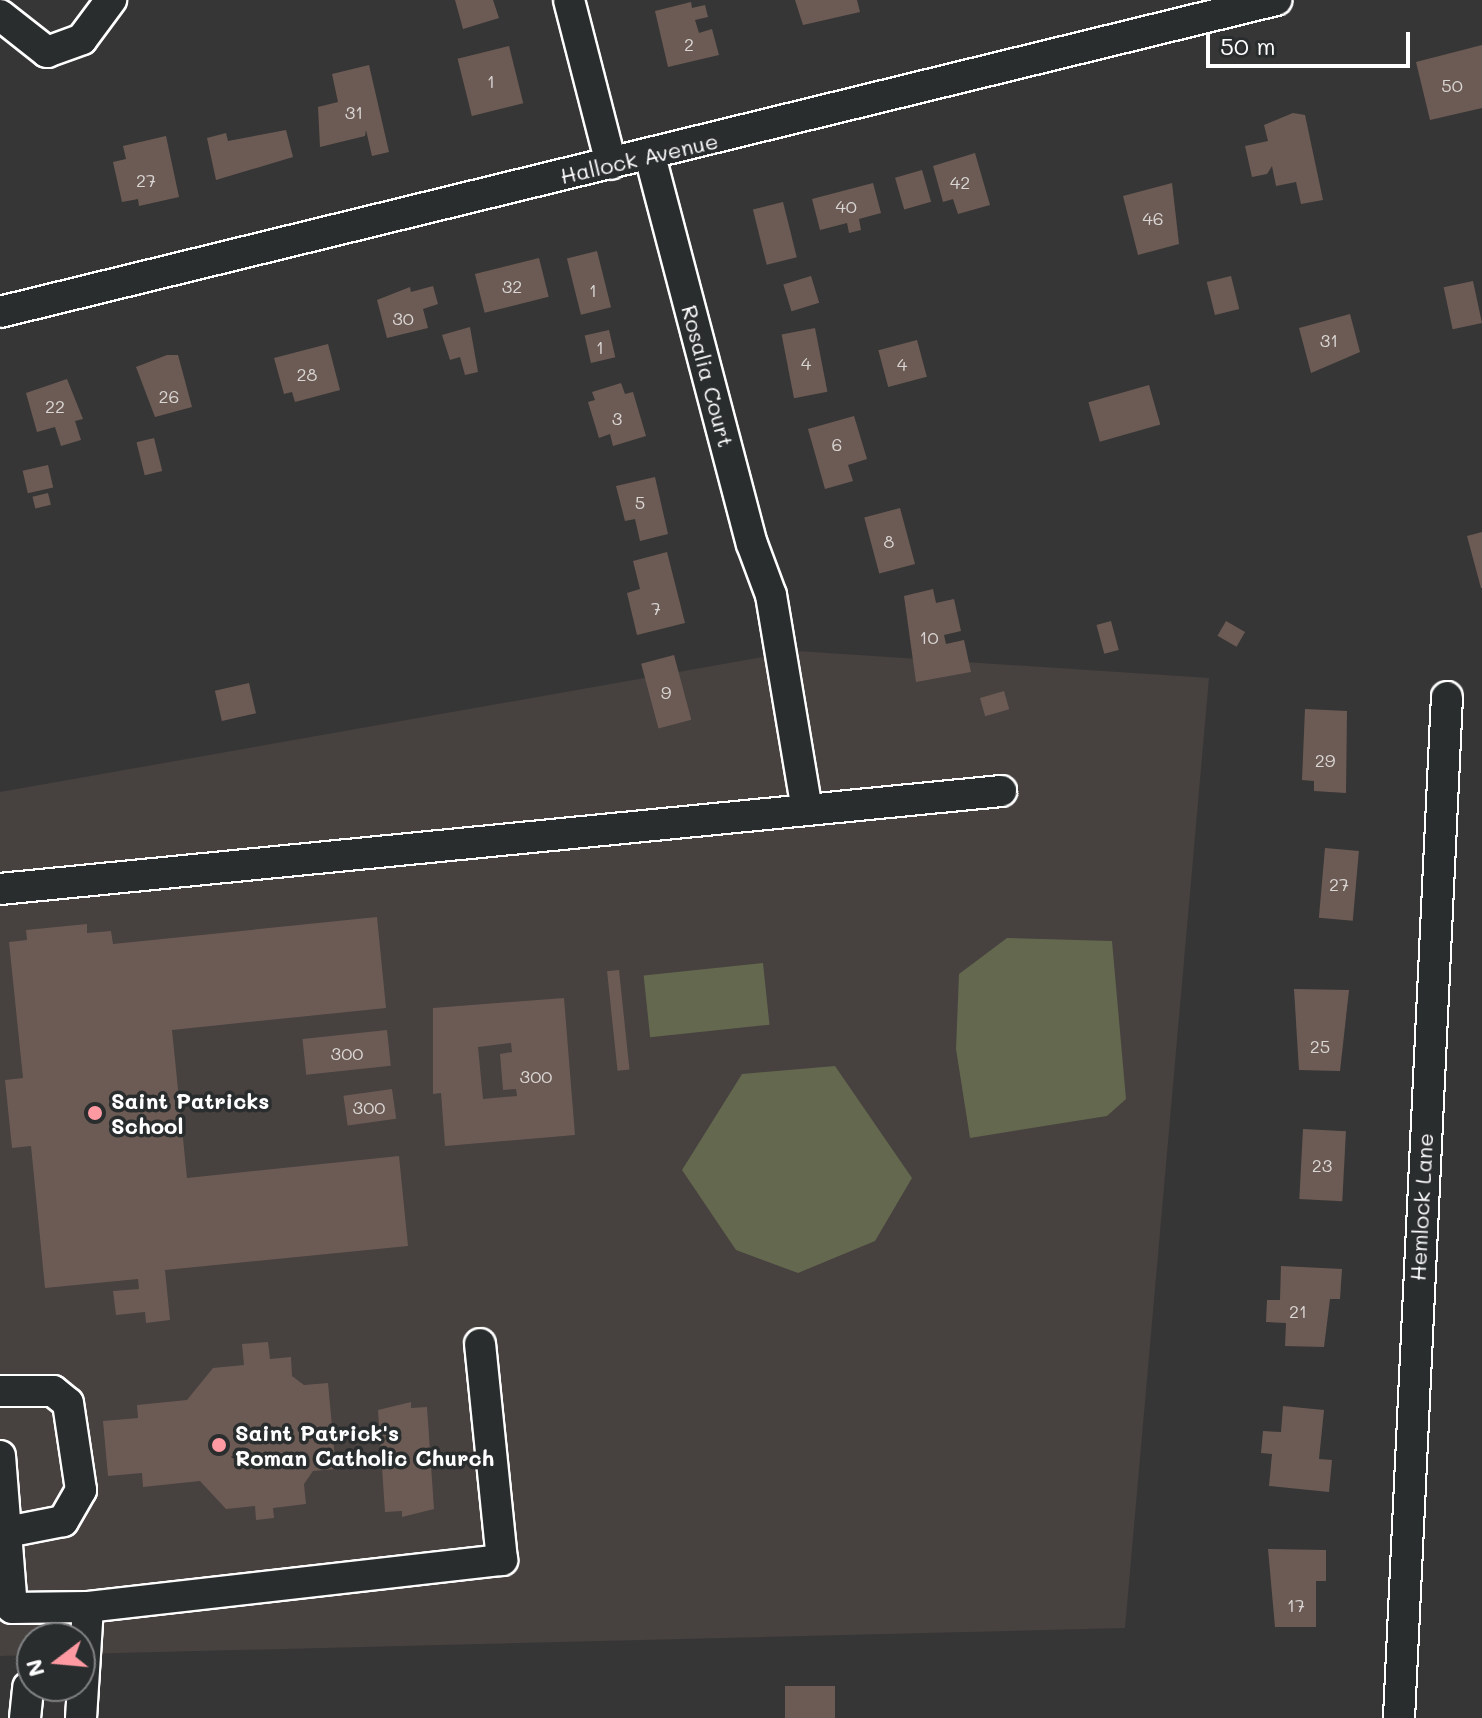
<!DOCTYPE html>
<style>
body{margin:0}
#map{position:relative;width:1482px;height:1718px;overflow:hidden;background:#373636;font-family:Mali,sans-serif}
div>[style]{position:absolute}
.built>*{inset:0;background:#47413f}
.green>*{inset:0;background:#63684e;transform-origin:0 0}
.building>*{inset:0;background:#6c5b54;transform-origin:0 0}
.roads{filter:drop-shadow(2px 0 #fff) drop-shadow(-2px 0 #fff) drop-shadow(0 2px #fff) drop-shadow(0 -2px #fff)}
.minor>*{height:30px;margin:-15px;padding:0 15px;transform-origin:15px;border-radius:15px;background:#2a2d2e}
.dots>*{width:22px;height:22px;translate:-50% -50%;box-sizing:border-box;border:4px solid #2a2d2e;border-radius:50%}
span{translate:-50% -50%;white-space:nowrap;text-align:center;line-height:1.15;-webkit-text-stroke:7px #2a2d2e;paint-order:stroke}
.number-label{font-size:18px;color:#dad6d4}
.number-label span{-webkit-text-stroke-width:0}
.street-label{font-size:22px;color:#fff}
.poi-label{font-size:22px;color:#fff;font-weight:700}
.left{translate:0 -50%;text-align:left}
.north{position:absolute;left:16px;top:1622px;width:80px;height:80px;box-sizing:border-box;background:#2a2d2e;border:2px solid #7f8182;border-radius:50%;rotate:254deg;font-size:22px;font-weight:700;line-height:32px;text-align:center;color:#fff}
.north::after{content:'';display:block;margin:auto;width:28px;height:36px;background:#ff9aa2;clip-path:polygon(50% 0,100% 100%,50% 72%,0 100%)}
.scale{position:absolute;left:1206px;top:32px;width:204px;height:36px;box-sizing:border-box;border:4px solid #fff;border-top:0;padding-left:10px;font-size:24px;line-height:28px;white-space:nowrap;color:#fff;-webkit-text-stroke:6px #2a2d2e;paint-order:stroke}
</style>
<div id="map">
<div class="built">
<div style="clip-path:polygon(797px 651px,1209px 678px,1125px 1628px,80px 1654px,80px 1638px,32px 1638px,32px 1655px,0 1656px,0 792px)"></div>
</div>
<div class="green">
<div style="clip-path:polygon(1007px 938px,1112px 941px,1126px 1099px,1107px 1116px,970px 1138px,956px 1049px,959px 974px)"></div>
<div style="left:763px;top:963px;width:62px;height:120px;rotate:84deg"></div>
<div style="clip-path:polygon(835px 1066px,912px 1178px,875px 1241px,798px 1273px,736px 1250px,682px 1170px,742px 1074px)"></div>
</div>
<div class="building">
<div style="clip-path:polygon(455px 0,493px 0,499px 18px,463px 29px)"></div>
<div style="clip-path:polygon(795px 0,857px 0,860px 12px,803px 25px)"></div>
<div style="clip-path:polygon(691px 2px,692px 8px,705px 5px,708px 17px,695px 20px,699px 33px,712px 29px,719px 55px,668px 67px,655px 11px)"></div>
<div style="clip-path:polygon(1482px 45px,1482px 108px,1430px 120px,1416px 62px)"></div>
<div style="left:509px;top:46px;width:59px;height:53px;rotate:76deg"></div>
<div style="clip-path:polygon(369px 65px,389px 152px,372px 156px,366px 130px,365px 136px,320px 147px,318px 107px,338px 102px,332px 74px)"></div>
<div style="clip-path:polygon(1293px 113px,1305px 115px,1323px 200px,1301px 204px,1296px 182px,1276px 186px,1272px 166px,1267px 174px,1252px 177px,1245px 146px,1268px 141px,1264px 125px)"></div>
<div style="clip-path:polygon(286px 130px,293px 157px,216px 180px,207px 138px,226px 133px,228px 141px)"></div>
<div style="clip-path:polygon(166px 136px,179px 197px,139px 206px,138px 199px,122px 202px,113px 162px,126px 159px,123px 146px)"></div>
<div style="clip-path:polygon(975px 153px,990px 205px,958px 214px,953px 199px,943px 202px,933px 166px)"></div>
<div style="left:922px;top:170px;width:33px;height:28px;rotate:74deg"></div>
<div style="clip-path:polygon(873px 183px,881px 213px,859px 219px,861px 230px,849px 233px,847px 223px,820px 230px,812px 199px)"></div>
<div style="clip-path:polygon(1172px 183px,1179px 244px,1138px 255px,1123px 196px)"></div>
<div style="left:783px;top:202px;width:57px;height:31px;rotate:76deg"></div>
<div style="left:597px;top:251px;width:58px;height:31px;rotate:76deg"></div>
<div style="left:539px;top:258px;width:40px;height:66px;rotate:76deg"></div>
<div style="left:811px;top:276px;width:28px;height:29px;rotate:73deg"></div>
<div style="left:1231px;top:276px;width:34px;height:25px;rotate:76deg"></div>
<div style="left:1473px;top:281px;width:43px;height:30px;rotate:78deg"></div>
<div style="clip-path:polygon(433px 286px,438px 304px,423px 309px,428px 328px,387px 338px,377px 300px,410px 287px,411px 292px)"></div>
<div style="clip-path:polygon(1350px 314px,1360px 352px,1311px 373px,1299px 328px)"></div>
<div style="clip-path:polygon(470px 327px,478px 372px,465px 375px,460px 357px,450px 360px,442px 335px)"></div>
<div style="left:815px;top:328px;width:65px;height:34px;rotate:79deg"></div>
<div style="left:609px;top:330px;width:28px;height:25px;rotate:77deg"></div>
<div style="left:917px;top:340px;width:38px;height:40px;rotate:75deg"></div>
<div style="clip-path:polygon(328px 344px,340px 390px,295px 402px,292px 392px,284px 394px,274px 358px)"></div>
<div style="clip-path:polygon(167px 355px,178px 355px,192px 407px,155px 417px,136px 367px)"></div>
<div style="clip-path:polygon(67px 379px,83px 419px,75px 421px,81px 440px,61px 446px,55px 427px,37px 432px,26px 393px)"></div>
<div style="clip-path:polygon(621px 383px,625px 394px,633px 392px,646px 436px,613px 446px,610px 434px,599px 438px,588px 402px,595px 400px,592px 392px)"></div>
<div style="left:1149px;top:385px;width:41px;height:63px;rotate:74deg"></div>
<div style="clip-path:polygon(854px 416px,867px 459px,848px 465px,853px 481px,825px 489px,808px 429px)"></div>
<div style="left:154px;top:438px;width:34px;height:18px;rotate:76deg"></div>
<div style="left:48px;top:465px;width:23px;height:26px;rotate:77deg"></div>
<div style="clip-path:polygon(655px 477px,668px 534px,640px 541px,635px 519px,625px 521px,616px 486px)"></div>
<div style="left:48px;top:493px;width:12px;height:16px;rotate:76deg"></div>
<div style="left:900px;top:508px;width:58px;height:37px;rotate:75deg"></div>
<div style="clip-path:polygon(1482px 532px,1482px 588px,1481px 588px,1467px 536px)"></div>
<div style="clip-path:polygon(667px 552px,685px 623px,637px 635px,627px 593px,640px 589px,633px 561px)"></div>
<div style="clip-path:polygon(933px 589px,936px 603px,954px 599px,961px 631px,944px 635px,946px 644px,964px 640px,971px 672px,916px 682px,904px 596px)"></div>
<div style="left:1111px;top:621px;width:30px;height:15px;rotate:75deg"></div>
<div style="left:1226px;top:621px;width:22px;height:17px;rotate:30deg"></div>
<div style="left:674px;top:655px;width:67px;height:34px;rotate:75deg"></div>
<div style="left:249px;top:683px;width:31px;height:35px;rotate:77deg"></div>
<div style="left:1004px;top:691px;width:19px;height:25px;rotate:74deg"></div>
<div style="clip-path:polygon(1305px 709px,1347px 711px,1346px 793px,1314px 791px,1314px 781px,1302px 780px)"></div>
<div style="left:1325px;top:848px;width:34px;height:70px;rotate:5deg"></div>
<div style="clip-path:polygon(377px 917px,386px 1008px,172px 1030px,187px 1178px,399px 1156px,408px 1246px,165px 1270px,170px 1320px,146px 1323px,145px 1312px,116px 1315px,113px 1291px,139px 1289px,138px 1279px,45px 1288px,31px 1146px,12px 1148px,5px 1080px,23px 1078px,9px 942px,27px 940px,26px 930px,87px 924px,87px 933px,111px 931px,113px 944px)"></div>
<div style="left:619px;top:970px;width:100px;height:12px;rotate:84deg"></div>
<div style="clip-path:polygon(1294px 989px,1349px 990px,1340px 1071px,1299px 1070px)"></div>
<div style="clip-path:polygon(evenodd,564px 998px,575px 1135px,445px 1146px,441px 1093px,433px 1094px,433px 1008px,564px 998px,511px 1043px,512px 1052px,500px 1054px,503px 1090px,516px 1089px,517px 1096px,483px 1099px,478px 1047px,511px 1043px)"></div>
<div style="left:387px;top:1030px;width:36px;height:85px;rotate:84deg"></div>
<div style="left:392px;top:1089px;width:30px;height:49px;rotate:82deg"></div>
<div style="left:1303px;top:1129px;width:43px;height:70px;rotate:3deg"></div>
<div style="clip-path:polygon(1281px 1266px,1342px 1269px,1340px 1299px,1330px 1299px,1324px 1347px,1285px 1346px,1286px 1323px,1266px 1322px,1267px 1300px,1280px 1300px)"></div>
<div style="clip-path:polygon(268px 1342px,270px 1359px,291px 1357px,292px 1376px,304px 1385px,328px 1383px,336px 1469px,313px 1471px,304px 1484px,306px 1504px,273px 1508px,274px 1518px,256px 1520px,255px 1506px,226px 1509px,200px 1481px,143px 1487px,142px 1473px,108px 1476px,103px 1421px,138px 1418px,137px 1405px,187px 1400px,213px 1368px,244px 1365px,242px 1344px)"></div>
<div style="clip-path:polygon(411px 1402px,411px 1408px,427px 1407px,434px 1509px,402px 1517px,402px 1511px,385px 1512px,378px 1410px)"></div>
<div style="clip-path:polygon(1283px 1406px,1324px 1410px,1319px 1459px,1332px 1460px,1329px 1492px,1269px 1486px,1272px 1454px,1261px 1453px,1263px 1431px,1281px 1432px)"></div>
<div style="clip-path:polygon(1268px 1549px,1326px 1550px,1326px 1581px,1316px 1581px,1316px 1627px,1275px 1627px)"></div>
<div style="left:785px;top:1686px;width:50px;height:32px"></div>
</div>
<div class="roads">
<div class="minor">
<div style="left:569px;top:0;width:169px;rotate:75.6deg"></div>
<div style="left:0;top:15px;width:60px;rotate:38.2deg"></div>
<div style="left:47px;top:52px;width:37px;rotate:-20deg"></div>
<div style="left:82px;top:39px;width:49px;rotate:-53.4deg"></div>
<div style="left:650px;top:156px;width:401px;rotate:75.3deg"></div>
<div style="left:752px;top:544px;width:54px;rotate:69.6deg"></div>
<div style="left:771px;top:595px;width:218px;rotate:80.5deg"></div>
<div style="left:0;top:312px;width:1314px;rotate:-13.74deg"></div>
<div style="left:0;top:889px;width:1006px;rotate:-5.59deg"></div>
<div style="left:0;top:1391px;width:53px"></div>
<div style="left:53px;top:1391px;width:19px;rotate:39deg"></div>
<div style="left:68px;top:1403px;width:88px;rotate:81.5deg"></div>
<div style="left:81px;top:1490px;width:36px;rotate:120deg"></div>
<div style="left:63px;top:1521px;width:57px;rotate:168.9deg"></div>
<div style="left:0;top:1456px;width:152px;rotate:85.5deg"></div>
<div style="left:12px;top:1608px;width:76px;rotate:-0.8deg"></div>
<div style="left:88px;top:1607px;width:417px;rotate:-6.5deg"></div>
<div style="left:502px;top:1560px;width:217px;rotate:-95.8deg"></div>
<div style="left:25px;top:1718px;width:31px;rotate:-84deg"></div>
<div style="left:81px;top:1718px;width:111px;rotate:-86.4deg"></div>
<div style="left:1399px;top:1718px;width:1022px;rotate:-87.31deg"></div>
</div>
</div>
<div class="dots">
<div style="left:95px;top:1113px;background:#ff9aa2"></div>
<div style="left:219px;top:1445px;background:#ff9aa2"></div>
</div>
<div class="number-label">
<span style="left:689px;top:44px">2</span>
<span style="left:491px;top:81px">1</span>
<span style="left:1452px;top:85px">50</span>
<span style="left:354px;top:112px">31</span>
<span style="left:146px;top:180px">27</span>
<span style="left:960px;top:182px">42</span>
<span style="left:846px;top:206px">40</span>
<span style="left:1153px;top:218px">46</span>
<span style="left:512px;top:286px">32</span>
<span style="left:593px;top:290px">1</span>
<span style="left:403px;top:318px">30</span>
<span style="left:1329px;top:340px">31</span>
<span style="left:600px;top:347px">1</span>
<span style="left:806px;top:363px">4</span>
<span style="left:902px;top:364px">4</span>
<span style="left:307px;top:374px">28</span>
<span style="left:169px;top:396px">26</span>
<span style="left:55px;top:406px">22</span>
<span style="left:617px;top:418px">3</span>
<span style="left:837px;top:444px">6</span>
<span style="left:640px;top:502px">5</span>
<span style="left:889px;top:541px">8</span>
<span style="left:656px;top:608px">7</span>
<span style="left:929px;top:637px">10</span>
<span style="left:666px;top:692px">9</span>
<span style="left:1325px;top:760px">29</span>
<span style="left:1339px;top:884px">27</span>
<span style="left:1320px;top:1046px">25</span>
<span style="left:347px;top:1053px">300</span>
<span style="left:536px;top:1076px">300</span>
<span style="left:369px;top:1107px">300</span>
<span style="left:1322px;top:1165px">23</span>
<span style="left:1298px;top:1311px">21</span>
<span style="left:1296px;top:1605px">17</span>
</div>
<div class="street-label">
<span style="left:639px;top:158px;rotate:-13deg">Hallock Avenue</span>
<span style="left:708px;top:376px;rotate:75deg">Rosalia Court</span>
<span style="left:1421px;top:1207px;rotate:-87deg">Hemlock Lane</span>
</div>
<div class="poi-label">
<span class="left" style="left:111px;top:1113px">Saint Patricks<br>School</span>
<span class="left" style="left:235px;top:1445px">Saint Patrick's<br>Roman Catholic Church</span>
</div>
<div class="north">N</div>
<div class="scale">50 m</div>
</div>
